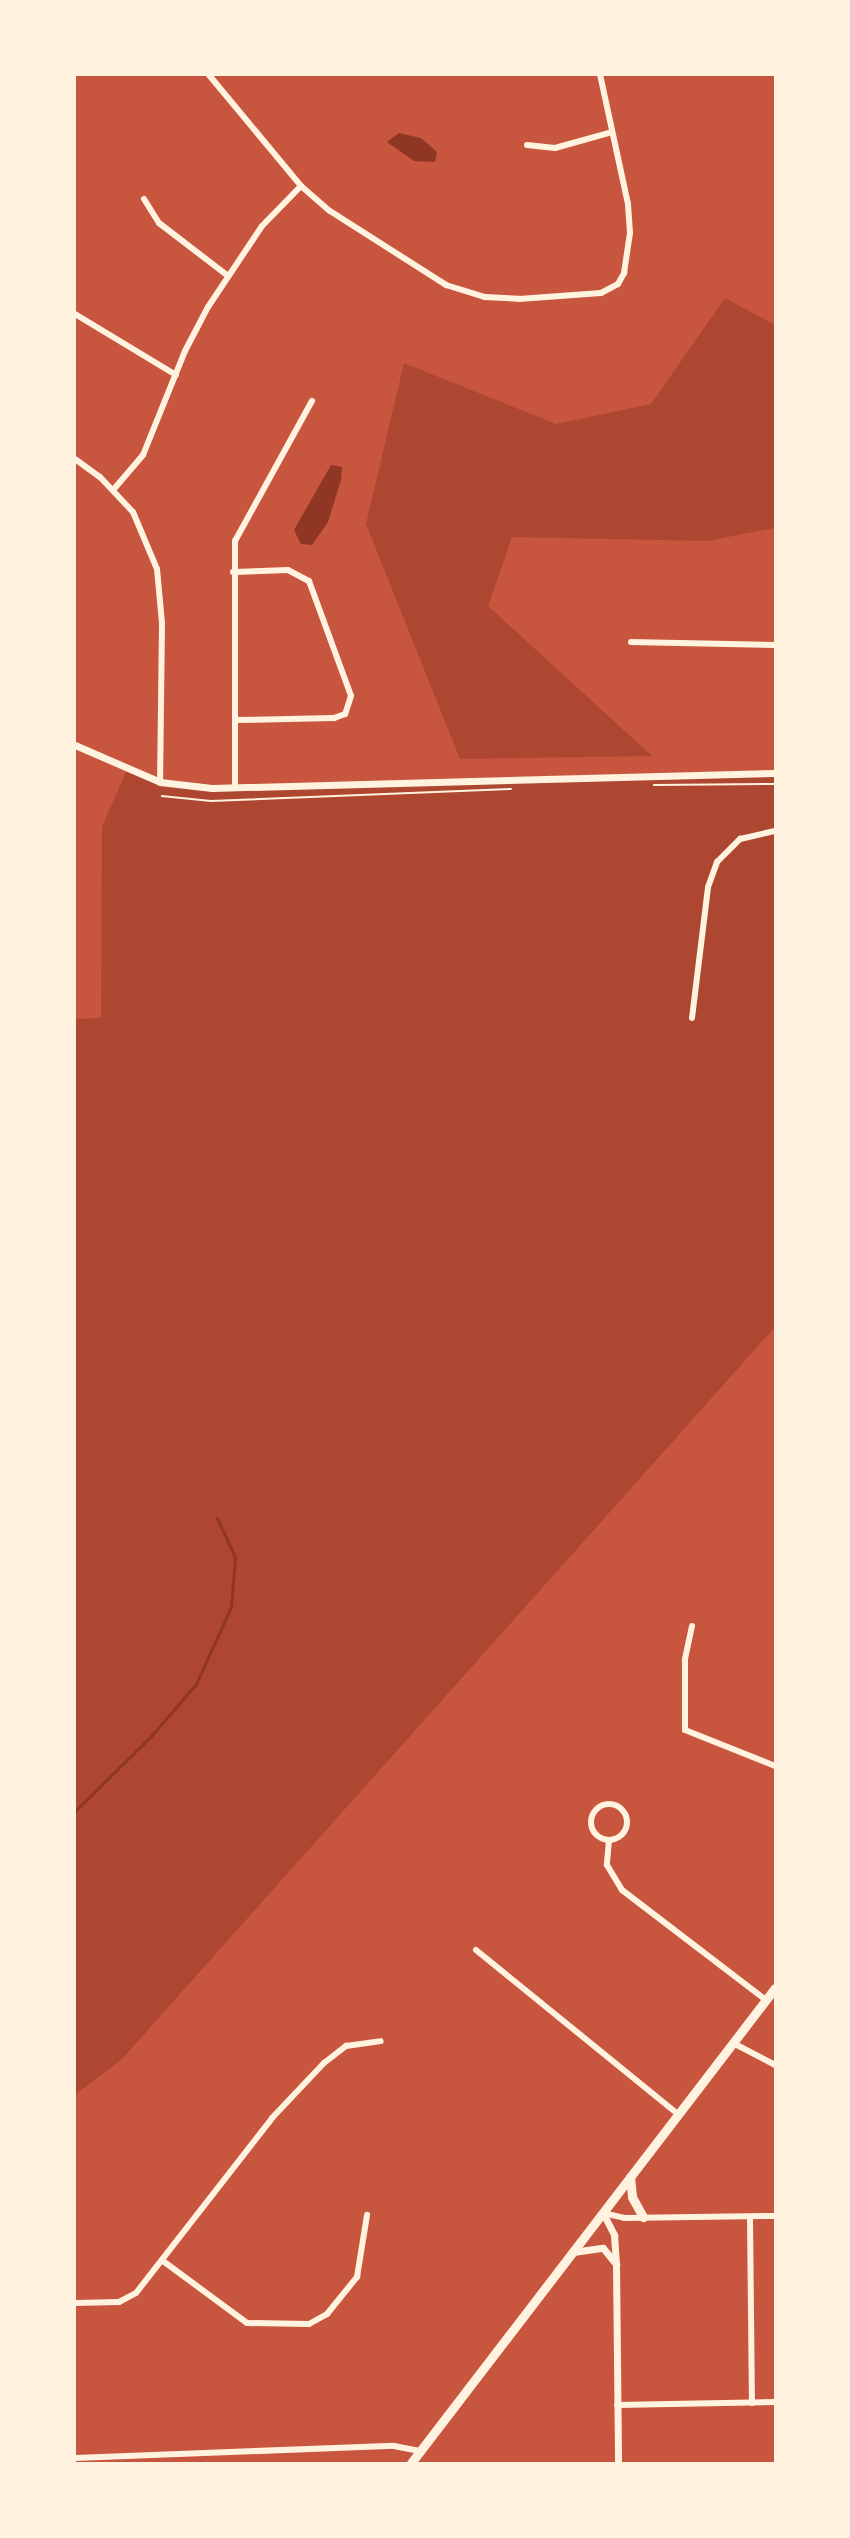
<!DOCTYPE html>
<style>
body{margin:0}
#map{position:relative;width:850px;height:2538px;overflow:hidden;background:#c8553d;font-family:"Fira Sans Condensed",sans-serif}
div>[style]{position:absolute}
.green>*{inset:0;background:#ae4732}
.water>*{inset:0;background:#8f3625}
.stream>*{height:3px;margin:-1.5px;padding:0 1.5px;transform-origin:1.5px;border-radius:1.5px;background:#8f3625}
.path>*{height:1.5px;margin:-0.75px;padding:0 0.75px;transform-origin:0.75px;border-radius:0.75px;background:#fff3e0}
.minor>*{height:6px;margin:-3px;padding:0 3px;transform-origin:3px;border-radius:3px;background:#fff3e0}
.minor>.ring{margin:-3px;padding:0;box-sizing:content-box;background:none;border:6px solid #fff3e0;border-radius:50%}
.tertiary>*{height:7px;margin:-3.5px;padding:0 3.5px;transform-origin:3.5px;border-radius:3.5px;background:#fff3e0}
.primary>*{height:9px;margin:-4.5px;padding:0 4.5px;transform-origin:4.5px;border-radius:4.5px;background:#fff3e0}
span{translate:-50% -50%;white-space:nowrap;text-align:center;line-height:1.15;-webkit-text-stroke:4.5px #fff3e0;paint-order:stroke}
.frame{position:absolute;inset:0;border:76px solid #fff3e0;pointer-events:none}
</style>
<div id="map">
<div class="green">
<div style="clip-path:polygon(725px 298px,775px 325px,775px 528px,707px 541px,512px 537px,488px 606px,652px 756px,460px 759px,366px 524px,404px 363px,556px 424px,651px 404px)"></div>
<div style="clip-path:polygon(127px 770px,184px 786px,775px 773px,775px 1327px,122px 2059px,75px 2095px,75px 1019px,101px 1018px,102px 826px)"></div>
</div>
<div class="water">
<div style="clip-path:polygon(399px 133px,421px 138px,437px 152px,435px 162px,414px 161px,387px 142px)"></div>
<div style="clip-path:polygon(331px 465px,342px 467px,341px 480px,328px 522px,312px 545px,301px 544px,294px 530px)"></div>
</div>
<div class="stream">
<div style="left:75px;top:1811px;width:108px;rotate:-44.6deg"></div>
<div style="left:152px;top:1735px;width:67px;rotate:-49.2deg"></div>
<div style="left:196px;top:1684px;width:85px;rotate:-65.6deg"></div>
<div style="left:231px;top:1607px;width:50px;rotate:-85.4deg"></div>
<div style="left:235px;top:1557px;width:43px;rotate:-114.8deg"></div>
</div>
<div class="path">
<div style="left:654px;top:785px;width:121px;rotate:-0.5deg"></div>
<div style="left:162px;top:796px;width:49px;rotate:5.8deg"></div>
<div style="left:211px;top:801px;width:300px;rotate:-2.3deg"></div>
</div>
<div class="minor">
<div style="left:209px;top:75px;width:144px;rotate:50.3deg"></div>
<div style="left:301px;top:186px;width:38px;rotate:41deg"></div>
<div style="left:330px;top:211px;width:138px;rotate:32.5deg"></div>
<div style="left:446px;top:285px;width:41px;rotate:17.1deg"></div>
<div style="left:485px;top:297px;width:34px;rotate:3deg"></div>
<div style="left:519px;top:299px;width:82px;rotate:-4.2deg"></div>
<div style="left:601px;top:293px;width:19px;rotate:-28deg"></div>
<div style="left:618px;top:284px;width:13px;rotate:-61deg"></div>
<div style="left:624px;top:273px;width:40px;rotate:-81.5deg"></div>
<div style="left:630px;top:233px;width:29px;rotate:-94deg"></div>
<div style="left:628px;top:204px;width:132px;rotate:-102.2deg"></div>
<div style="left:527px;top:145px;width:28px;rotate:6deg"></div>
<div style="left:555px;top:148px;width:59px;rotate:-15.7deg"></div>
<div style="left:144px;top:199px;width:28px;rotate:58deg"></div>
<div style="left:159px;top:223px;width:87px;rotate:37.5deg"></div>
<div style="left:75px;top:314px;width:118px;rotate:31.1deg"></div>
<div style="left:75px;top:459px;width:31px;rotate:36deg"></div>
<div style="left:100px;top:477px;width:48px;rotate:46.7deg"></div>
<div style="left:133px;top:512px;width:62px;rotate:67.2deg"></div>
<div style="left:157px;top:569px;width:54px;rotate:84.7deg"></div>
<div style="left:162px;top:623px;width:159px;rotate:90.7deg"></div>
<div style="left:114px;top:489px;width:45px;rotate:-49.5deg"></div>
<div style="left:143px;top:455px;width:112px;rotate:-68deg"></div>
<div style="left:185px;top:351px;width:50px;rotate:-62.4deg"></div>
<div style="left:208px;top:307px;width:97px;rotate:-56.3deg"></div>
<div style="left:262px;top:226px;width:56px;rotate:-45.7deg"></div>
<div style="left:233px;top:572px;width:55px;rotate:-2.1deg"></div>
<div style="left:288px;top:570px;width:24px;rotate:28deg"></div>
<div style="left:309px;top:581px;width:122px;rotate:69.9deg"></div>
<div style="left:351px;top:696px;width:19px;rotate:108deg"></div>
<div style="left:345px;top:714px;width:12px;rotate:160deg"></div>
<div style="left:334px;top:718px;width:99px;rotate:178.8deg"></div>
<div style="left:631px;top:642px;width:144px;rotate:1.2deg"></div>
<div style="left:235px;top:787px;width:246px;rotate:-90deg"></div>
<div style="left:235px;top:541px;width:160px;rotate:-61.2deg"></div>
<div style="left:692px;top:1018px;width:132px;rotate:-83deg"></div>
<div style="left:708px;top:887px;width:27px;rotate:-70deg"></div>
<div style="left:717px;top:862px;width:33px;rotate:-45deg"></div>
<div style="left:740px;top:839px;width:36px;rotate:-13deg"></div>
<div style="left:692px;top:1626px;width:35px;rotate:102deg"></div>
<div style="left:685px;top:1660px;width:70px;rotate:90deg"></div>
<div style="left:685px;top:1730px;width:97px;rotate:21.8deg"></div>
<div class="ring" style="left:591px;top:1804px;width:30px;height:30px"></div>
<div style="left:609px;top:1840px;width:25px;rotate:95deg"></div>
<div style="left:607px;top:1865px;width:29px;rotate:59deg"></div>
<div style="left:622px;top:1890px;width:181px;rotate:37.4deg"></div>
<div style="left:476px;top:1950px;width:260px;rotate:39.1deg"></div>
<div style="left:733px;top:2043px;width:47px;rotate:27.6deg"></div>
<div style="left:603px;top:2213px;width:22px;rotate:13deg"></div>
<div style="left:624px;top:2218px;width:151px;rotate:-0.8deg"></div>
<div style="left:750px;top:2217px;width:186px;rotate:89.4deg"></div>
<div style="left:163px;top:2261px;width:104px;rotate:36.4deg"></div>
<div style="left:247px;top:2323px;width:62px;rotate:0.9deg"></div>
<div style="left:309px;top:2324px;width:21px;rotate:-29deg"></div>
<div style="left:327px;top:2314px;width:48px;rotate:-51deg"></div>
<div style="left:357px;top:2277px;width:63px;rotate:-80.8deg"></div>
<div style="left:75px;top:2303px;width:44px;rotate:-1.3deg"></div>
<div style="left:119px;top:2302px;width:19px;rotate:-28deg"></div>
<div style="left:136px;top:2293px;width:222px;rotate:-52.1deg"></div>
<div style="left:272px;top:2118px;width:76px;rotate:-46.6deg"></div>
<div style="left:324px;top:2063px;width:28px;rotate:-38deg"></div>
<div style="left:346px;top:2046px;width:35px;rotate:-8deg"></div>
<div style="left:617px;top:2405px;width:158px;rotate:-1.1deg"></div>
<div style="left:75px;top:2458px;width:319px;rotate:-2.2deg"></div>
<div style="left:394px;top:2446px;width:26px;rotate:11deg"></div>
</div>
<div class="tertiary">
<div style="left:75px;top:745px;width:93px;rotate:23.5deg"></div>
<div style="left:160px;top:782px;width:52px;rotate:6.6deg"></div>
<div style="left:212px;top:788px;width:563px;rotate:-1.53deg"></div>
<div style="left:603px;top:2213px;width:25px;rotate:63deg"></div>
<div style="left:614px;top:2235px;width:29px;rotate:86deg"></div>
<div style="left:616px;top:2264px;width:199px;rotate:89.4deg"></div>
<div style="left:573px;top:2252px;width:30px;rotate:-8deg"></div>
<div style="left:603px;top:2248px;width:21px;rotate:51deg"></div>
</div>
<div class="primary">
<div style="left:630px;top:2177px;width:20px;rotate:84deg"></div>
<div style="left:632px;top:2197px;width:23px;rotate:61deg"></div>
<div style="left:411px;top:2463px;width:598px;rotate:-52.54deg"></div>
</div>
<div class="frame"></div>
</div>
